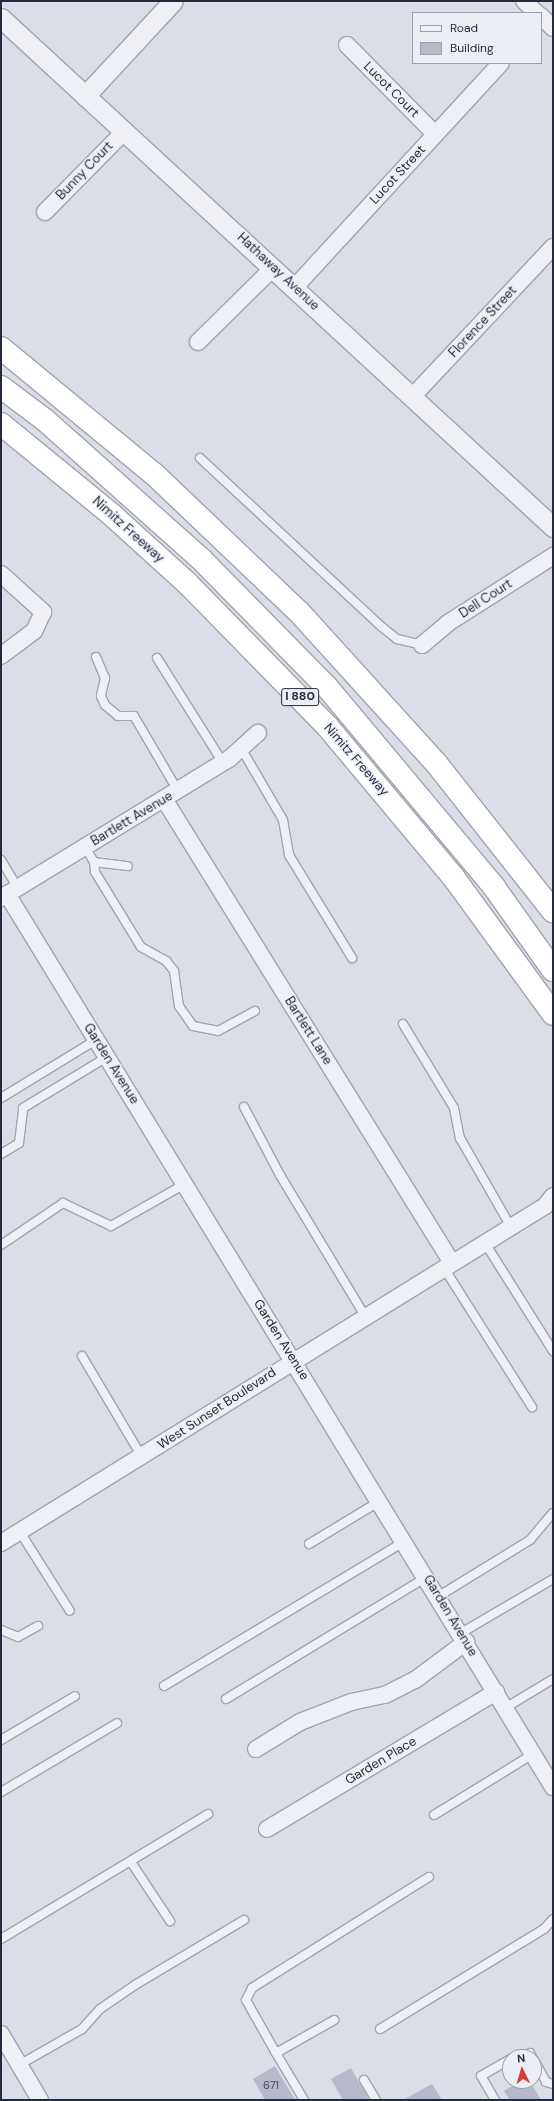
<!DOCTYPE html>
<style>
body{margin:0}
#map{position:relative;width:554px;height:2101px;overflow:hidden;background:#dcdee7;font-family:"DM Sans",sans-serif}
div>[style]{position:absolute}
.building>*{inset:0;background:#b6b9c7}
.roads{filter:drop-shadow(1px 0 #a1a4b1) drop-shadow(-1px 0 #a1a4b1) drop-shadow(0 1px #a1a4b1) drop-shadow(0 -1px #a1a4b1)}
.service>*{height:8px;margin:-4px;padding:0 4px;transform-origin:4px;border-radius:4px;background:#eff0f5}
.minor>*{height:16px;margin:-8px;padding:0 8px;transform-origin:8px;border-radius:8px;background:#eff0f5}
.tertiary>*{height:19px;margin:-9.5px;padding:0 9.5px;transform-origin:9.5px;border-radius:9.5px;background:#eff0f5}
.motorway>*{height:22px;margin:-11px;padding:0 11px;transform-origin:11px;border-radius:11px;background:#fff}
span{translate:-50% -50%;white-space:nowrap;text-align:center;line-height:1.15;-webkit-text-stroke:3px #ebeef5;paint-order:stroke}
.number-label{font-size:11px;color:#494d60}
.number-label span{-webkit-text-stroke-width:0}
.shield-label span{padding:1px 3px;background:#ebeef5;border:1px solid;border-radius:3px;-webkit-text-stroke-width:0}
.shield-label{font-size:12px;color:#25293e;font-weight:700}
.street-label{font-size:13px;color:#25293e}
.frame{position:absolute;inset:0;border:2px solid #25293e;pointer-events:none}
.legend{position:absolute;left:412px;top:12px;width:130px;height:52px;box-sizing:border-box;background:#ebeef5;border:1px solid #9c9fac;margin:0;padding:5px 7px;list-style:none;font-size:12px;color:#25293e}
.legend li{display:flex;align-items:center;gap:8px;height:20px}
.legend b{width:20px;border:1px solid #9c9fac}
.north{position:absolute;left:502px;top:2049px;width:40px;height:40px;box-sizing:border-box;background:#ebeef5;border:1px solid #9c9fac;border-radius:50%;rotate:355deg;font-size:11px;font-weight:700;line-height:16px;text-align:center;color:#25293e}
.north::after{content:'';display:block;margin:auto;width:14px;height:18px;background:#d53f38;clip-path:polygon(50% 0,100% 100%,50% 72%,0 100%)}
</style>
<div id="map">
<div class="building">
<div style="clip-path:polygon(275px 2066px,295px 2100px,265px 2100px,253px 2079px)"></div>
<div style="clip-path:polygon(351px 2068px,369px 2100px,343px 2100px,331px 2079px)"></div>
<div style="clip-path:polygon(521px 2081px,530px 2081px,541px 2100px,510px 2100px,504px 2091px)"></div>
<div style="clip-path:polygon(432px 2084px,442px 2100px,403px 2100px)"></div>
</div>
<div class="roads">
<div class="service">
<div style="left:200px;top:458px;width:248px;rotate:42.9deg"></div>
<div style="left:382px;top:627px;width:19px;rotate:39deg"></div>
<div style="left:397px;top:639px;width:26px;rotate:13deg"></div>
<div style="left:96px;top:657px;width:23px;rotate:67deg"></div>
<div style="left:105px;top:678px;width:18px;rotate:103deg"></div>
<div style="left:101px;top:696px;width:10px;rotate:66deg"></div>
<div style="left:105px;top:705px;width:17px;rotate:40deg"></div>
<div style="left:118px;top:716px;width:16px"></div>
<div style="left:134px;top:716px;width:87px;rotate:59.6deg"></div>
<div style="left:157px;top:658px;width:124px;rotate:57.8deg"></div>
<div style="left:241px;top:748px;width:83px;rotate:59.7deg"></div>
<div style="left:283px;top:820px;width:36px;rotate:80deg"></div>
<div style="left:289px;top:855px;width:121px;rotate:58.5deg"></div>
<div style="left:85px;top:847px;width:17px;rotate:59deg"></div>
<div style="left:94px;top:862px;width:10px;rotate:84deg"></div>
<div style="left:95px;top:872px;width:88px;rotate:58.5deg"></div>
<div style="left:141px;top:947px;width:29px;rotate:29deg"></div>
<div style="left:166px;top:961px;width:13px;rotate:51deg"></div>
<div style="left:174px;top:971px;width:35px;rotate:82deg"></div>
<div style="left:179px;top:1006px;width:24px;rotate:55deg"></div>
<div style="left:193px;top:1026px;width:25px;rotate:11deg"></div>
<div style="left:218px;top:1031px;width:42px;rotate:-28.4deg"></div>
<div style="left:1px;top:860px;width:33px;rotate:59deg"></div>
<div style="left:94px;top:862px;width:34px;rotate:7deg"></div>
<div style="left:403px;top:1024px;width:98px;rotate:58.7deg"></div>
<div style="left:454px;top:1108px;width:31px;rotate:79deg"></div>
<div style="left:460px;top:1138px;width:103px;rotate:60.2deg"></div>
<div style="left:1px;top:1098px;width:111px;rotate:-31.4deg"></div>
<div style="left:244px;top:1107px;width:77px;rotate:62.1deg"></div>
<div style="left:280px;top:1175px;width:165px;rotate:58.9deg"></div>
<div style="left:1px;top:1154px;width:21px;rotate:-31deg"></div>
<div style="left:19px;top:1143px;width:35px;rotate:-83deg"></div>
<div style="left:23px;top:1108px;width:98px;rotate:-31.3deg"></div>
<div style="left:485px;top:1243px;width:128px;rotate:57.8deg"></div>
<div style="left:1px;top:1245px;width:75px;rotate:-34.1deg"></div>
<div style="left:63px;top:1203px;width:53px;rotate:25.6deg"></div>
<div style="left:111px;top:1226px;width:85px;rotate:-29.6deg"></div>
<div style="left:444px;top:1268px;width:165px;rotate:57.7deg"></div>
<div style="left:82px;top:1356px;width:117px;rotate:59.3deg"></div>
<div style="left:20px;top:1532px;width:93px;rotate:57.7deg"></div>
<div style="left:309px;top:1544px;width:83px;rotate:-31.2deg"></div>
<div style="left:439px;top:1596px;width:107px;rotate:-31.6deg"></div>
<div style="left:530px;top:1540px;width:35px;rotate:-50deg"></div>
<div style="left:1px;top:1630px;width:18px;rotate:22deg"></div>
<div style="left:18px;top:1637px;width:23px;rotate:-29deg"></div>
<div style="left:461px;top:1633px;width:107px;rotate:-30.4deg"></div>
<div style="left:164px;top:1686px;width:281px;rotate:-31deg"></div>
<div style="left:226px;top:1699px;width:235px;rotate:-31.3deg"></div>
<div style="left:505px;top:1708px;width:56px;rotate:-31.1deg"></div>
<div style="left:1px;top:1740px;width:86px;rotate:-30.7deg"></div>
<div style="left:1px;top:1792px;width:135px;rotate:-30.7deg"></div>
<div style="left:434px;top:1815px;width:116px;rotate:-31.6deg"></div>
<div style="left:131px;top:1862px;width:71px;rotate:56.5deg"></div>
<div style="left:1px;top:1939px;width:242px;rotate:-31.1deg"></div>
<div style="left:380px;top:2029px;width:192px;rotate:-31.4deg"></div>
<div style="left:544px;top:1929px;width:13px;rotate:-48deg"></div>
<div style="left:276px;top:2053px;width:61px;rotate:-119.5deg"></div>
<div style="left:246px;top:2000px;width:13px;rotate:-63deg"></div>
<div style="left:252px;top:1988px;width:209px;rotate:-32.1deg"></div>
<div style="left:530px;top:2053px;width:4px;rotate:63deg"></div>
<div style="left:534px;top:2060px;width:25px;rotate:61deg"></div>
<div style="left:546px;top:2082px;width:7px;rotate:16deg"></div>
<div style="left:19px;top:2065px;width:73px;rotate:-29.7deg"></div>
<div style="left:82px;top:2029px;width:27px;rotate:-48deg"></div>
<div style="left:100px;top:2009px;width:42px;rotate:-34.4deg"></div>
<div style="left:135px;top:1985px;width:127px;rotate:-30.8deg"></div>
<div style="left:364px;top:2080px;width:23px;rotate:59deg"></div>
<div style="left:304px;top:2100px;width:55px;rotate:-120.8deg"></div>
<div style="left:276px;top:2053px;width:67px;rotate:-29.6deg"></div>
<div style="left:495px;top:2100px;width:28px;rotate:-120deg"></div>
<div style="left:481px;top:2076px;width:34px;rotate:-30deg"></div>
</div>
<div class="minor">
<div style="left:524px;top:1px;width:18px;rotate:43deg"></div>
<div style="left:541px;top:16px;width:17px;rotate:45deg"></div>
<div style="left:347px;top:45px;width:125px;rotate:45.3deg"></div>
<div style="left:45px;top:212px;width:114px;rotate:-45.4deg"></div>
<div style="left:295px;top:287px;width:304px;rotate:-47.4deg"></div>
<div style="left:198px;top:342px;width:105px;rotate:-44.6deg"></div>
<div style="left:412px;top:397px;width:206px;rotate:-46.8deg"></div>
<div style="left:1px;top:574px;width:57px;rotate:42.1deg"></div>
<div style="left:43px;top:612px;width:21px;rotate:115deg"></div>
<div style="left:34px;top:631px;width:41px;rotate:142.9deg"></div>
<div style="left:422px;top:645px;width:34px;rotate:-40deg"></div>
<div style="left:448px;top:623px;width:125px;rotate:-32.5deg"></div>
<div style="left:164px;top:799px;width:546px;rotate:58.17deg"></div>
<div style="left:7px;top:894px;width:1047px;rotate:58.56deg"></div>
<div style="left:1px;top:898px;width:267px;rotate:-31.4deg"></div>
<div style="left:229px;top:759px;width:39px;rotate:-42deg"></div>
<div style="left:1px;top:1543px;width:640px;rotate:-31.78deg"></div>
<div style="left:545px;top:1206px;width:13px;rotate:-51deg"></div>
<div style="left:256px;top:1749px;width:52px;rotate:-31.5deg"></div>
<div style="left:300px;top:1722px;width:55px;rotate:-21.4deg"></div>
<div style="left:351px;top:1702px;width:35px;rotate:-12deg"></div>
<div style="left:385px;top:1695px;width:34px;rotate:-27deg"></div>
<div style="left:415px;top:1680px;width:64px;rotate:-36.7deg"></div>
<div style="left:267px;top:1829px;width:267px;rotate:-30.9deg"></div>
<div style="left:1px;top:2034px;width:77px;rotate:59.4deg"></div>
</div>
<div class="tertiary">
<div style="left:1px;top:18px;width:751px;rotate:42.68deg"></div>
<div style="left:85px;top:96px;width:129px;rotate:-47.2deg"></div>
</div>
<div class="motorway">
<div style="left:1px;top:348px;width:198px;rotate:39.5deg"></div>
<div style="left:154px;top:474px;width:200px;rotate:43.6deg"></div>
<div style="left:299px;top:612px;width:204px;rotate:47.8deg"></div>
<div style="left:436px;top:763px;width:189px;rotate:51.7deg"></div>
<div style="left:1px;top:387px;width:55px;rotate:36.9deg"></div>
<div style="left:45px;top:420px;width:210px;rotate:41.7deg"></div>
<div style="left:202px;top:560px;width:178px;rotate:45.5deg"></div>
<div style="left:327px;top:687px;width:261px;rotate:50.1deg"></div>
<div style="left:494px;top:887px;width:102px;rotate:54.6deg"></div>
<div style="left:1px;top:424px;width:144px;rotate:39.3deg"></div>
<div style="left:112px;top:515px;width:101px;rotate:42.2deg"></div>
<div style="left:187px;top:583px;width:200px;rotate:45.6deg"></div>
<div style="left:327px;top:726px;width:198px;rotate:50.1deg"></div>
<div style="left:454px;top:878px;width:168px;rotate:53.9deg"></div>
</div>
</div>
<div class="number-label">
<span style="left:271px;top:2085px">671</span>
</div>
<div class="shield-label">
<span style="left:300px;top:697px">I 880</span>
</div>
<div class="street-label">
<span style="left:391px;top:90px;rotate:45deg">Lucot Court</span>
<span style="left:85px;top:171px;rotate:-46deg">Bunny Court</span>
<span style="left:398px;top:175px;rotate:-47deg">Lucot Street</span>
<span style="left:278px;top:272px;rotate:43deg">Hathaway Avenue</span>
<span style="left:483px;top:322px;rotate:-47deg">Florence Street</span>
<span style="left:128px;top:530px;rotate:42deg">Nimitz Freeway</span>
<span style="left:486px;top:599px;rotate:-33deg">Dell Court</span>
<span style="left:356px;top:760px;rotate:49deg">Nimitz Freeway</span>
<span style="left:132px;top:819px;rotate:-31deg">Bartlett Avenue</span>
<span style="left:308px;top:1031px;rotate:58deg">Bartlett Lane</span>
<span style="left:111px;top:1064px;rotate:58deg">Garden Avenue</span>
<span style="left:281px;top:1340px;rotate:58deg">Garden Avenue</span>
<span style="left:217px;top:1409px;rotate:-33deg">West Sunset Boulevard</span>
<span style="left:450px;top:1616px;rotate:59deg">Garden Avenue</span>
<span style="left:381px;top:1761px;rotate:-31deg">Garden Place</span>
</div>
<div class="frame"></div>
<ul class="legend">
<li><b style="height:5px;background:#eff0f5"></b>Road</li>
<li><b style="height:11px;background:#b6b9c7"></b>Building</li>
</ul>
<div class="north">N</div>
</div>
